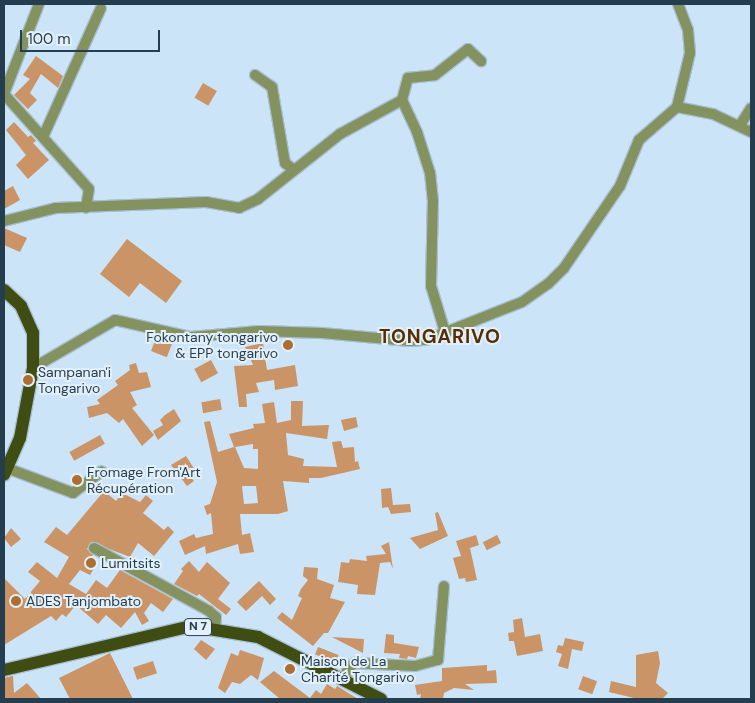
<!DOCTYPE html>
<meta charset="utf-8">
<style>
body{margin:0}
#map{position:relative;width:755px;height:703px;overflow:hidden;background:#cce4f7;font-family:"DM Sans",sans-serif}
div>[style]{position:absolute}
.building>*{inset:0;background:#ca9466;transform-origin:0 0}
.roads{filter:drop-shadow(1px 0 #a7bfd2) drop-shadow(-1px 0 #a7bfd2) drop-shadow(0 1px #a7bfd2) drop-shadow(0 -1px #a7bfd2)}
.minor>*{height:10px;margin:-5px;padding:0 5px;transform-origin:5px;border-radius:5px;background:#849260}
.primary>*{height:12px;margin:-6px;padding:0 6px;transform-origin:6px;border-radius:6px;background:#404d12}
.dots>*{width:14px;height:14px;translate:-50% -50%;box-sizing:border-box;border:2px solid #e3f0f9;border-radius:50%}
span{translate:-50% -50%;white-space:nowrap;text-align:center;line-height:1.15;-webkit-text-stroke:4px #e3f0f9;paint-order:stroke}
.shield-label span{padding:1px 4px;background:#e3f0f9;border:1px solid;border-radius:4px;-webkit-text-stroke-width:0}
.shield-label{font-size:12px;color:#243e50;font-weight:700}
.poi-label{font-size:14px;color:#243e50}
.right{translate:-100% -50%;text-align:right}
.left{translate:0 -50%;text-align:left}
.district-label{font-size:19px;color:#552d00;font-weight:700;letter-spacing:1px}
.frame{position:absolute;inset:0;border:5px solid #243e50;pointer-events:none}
.scale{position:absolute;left:20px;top:30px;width:140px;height:22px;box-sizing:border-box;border:2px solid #243e50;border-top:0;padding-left:6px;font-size:15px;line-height:18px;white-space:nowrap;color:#243e50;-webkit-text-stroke:4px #e3f0f9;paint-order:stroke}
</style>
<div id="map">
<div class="building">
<div style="clip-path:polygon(36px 56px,63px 76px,58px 88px,41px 74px,30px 93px,37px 100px,28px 109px,14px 95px,30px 79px,23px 75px)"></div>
<div style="left:203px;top:83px;width:16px;height:17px;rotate:30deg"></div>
<div style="clip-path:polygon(14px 122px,28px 137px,31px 135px,36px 141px,33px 143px,49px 160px,28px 179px,16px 165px,26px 155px,6px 130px)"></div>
<div style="clip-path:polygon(13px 186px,20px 200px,4px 209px,4px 191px)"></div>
<div style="clip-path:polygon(4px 228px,27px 238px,20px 252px,4px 245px)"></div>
<div style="clip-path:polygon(127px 239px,182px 281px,166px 303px,140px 283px,129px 297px,100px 274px)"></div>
<div style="left:156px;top:338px;width:17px;height:14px;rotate:21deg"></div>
<div style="clip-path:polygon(263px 343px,267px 370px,295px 365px,298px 386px,275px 390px,274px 380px,256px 383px,259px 392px,246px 394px,247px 407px,239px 407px,234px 366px,253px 365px,245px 347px)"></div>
<div style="left:211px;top:360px;width:15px;height:19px;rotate:62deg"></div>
<div style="clip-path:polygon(136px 363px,139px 373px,147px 372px,151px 387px,130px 392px,137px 405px,132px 408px,154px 435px,142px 446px,123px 419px,119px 423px,107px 413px,89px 418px,87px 407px,100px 404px,97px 400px,118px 385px,115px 381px,130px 370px,129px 365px)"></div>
<div style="left:220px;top:399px;width:11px;height:19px;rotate:80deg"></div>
<div style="clip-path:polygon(evenodd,291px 401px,303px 401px,302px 426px,329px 425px,327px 439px,286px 433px,288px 455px,304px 459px,303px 466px,337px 467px,332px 442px,341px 441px,343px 448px,354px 447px,355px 462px,358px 461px,360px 469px,321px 478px,309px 478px,309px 483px,283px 481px,288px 511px,278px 514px,240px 514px,242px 535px,250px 533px,254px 552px,240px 554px,238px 544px,206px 554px,205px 546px,185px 555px,179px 541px,194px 534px,196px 538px,213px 534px,211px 513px,207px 515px,204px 506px,210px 504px,217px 482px,204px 422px,210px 421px,218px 452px,234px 447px,229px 434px,254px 428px,253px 424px,265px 423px,262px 404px,274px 402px,277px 423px,291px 420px,291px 401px,253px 444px,253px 449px,258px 449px,258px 469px,244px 468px,235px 447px,253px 444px,291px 401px,242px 486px,256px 486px,258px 503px,244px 504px,242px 486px)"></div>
<div style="clip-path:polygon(174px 409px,181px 421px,158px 440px,153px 431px,163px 425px,160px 420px,165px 415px)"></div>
<div style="clip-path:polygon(356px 417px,358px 427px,344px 431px,341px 420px)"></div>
<div style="left:100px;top:435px;width:10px;height:35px;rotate:61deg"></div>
<div style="clip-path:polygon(186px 456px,195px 470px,188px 474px,194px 481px,187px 486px,171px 465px)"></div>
<div style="clip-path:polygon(391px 488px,393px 505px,410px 504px,411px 512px,391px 514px,388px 507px,382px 508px,381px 489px)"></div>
<div style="clip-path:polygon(104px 491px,116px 501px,122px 493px,140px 502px,146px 495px,153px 501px,143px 513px,164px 530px,168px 526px,174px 532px,154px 556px,138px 543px,130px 557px,91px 542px,87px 549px,93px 555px,89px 560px,96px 565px,90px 575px,80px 570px,69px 584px,86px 594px,96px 580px,107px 588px,120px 570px,173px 599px,163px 612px,151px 603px,144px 613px,149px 621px,142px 625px,135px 612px,121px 628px,106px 615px,98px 624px,76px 605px,66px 617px,62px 614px,56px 621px,51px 616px,4px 645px,4px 578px,25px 599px,40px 581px,28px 572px,37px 562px,57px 578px,69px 557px,44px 542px,56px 527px,67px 535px)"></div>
<div style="clip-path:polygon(438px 512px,448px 536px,420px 549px,410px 538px,438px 530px,435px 513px)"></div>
<div style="clip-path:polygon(11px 528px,21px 539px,11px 547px,4px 538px)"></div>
<div style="clip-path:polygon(476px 535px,479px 545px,470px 548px,477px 580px,466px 582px,465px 578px,459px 579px,453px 558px,461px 556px,456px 541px)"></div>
<div style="left:497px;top:535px;width:9px;height:16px;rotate:63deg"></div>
<div style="clip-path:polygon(389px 542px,393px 569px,390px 562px,380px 563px,375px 595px,357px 594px,358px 585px,338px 582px,341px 562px,349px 563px,350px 559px,367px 561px,366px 556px,386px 554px,381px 546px)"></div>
<div style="clip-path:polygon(189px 561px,199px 572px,207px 562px,230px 583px,218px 599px,231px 609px,226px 615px,199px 594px,197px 596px,174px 584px,183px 571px,181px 569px)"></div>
<div style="clip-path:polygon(304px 567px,318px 568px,317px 579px,334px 585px,330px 598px,345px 602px,328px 633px,324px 633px,313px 646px,277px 618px,282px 612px,292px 620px,302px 598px,298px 596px,301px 589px,308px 580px,303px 576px)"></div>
<div style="clip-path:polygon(259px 581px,276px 599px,270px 605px,262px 596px,246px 611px,237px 602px)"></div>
<div style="clip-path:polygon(522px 618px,525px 637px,540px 634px,543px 651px,517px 656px,514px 641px,509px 641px,508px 633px,514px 632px,513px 620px)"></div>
<div style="clip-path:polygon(386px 634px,394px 635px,394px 643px,419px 647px,416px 658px,408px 656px,407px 659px,399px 658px,400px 654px,384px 653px)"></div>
<div style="clip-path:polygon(332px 637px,364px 639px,363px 653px)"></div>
<div style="clip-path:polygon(565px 638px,584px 642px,582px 651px,572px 649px,568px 669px,558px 666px,562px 654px,556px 652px,558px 645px,563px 646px)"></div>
<div style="clip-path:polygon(201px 640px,215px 649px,206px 660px,194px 649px)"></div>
<div style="left:318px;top:647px;width:22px;height:8px;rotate:21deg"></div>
<div style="clip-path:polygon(240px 650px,264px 658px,258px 680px,251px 675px,240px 684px,232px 682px,225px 693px,218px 688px,231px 653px,238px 656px)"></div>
<div style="clip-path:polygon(658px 651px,660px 663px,656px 683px,668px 693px,662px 699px,638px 699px,609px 692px,611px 681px,636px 687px,636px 655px)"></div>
<div style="clip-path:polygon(110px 653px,133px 699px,70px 699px,59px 678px)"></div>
<div style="left:153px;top:661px;width:13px;height:21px;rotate:72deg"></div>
<div style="clip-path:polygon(487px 665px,487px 671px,496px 670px,497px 683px,465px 684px,474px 690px,454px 688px,444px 693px,443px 699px,420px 699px,421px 694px,417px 695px,415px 685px,442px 681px,442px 668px)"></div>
<div style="clip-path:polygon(274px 671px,310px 698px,316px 690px,321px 694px,327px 684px,335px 689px,337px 686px,358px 699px,280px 699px,260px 682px)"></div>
<div style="clip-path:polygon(13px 676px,14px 693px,27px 683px,41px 699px,4px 699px,4px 678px)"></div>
<div style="left:583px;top:676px;width:15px;height:14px;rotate:20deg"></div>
</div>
<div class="roads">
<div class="minor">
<div style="left:39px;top:4px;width:97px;rotate:111.3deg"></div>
<div style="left:4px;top:94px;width:127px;rotate:48.2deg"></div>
<div style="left:89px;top:189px;width:19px;rotate:99deg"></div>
<div style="left:255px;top:75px;width:21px;rotate:35deg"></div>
<div style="left:272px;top:87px;width:77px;rotate:80.3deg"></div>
<div style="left:285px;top:163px;width:11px;rotate:38deg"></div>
<div style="left:677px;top:107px;width:37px;rotate:11deg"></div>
<div style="left:713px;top:114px;width:42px;rotate:25.3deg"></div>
<div style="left:740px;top:125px;width:20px;rotate:-57deg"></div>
<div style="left:43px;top:137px;width:141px;rotate:-65.8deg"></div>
<div style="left:4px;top:221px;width:54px;rotate:-14deg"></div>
<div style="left:56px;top:208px;width:150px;rotate:-2.3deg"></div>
<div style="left:206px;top:202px;width:34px;rotate:10deg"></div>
<div style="left:239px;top:208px;width:21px;rotate:-25deg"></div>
<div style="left:258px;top:199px;width:105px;rotate:-38.4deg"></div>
<div style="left:340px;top:134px;width:71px;rotate:-28.7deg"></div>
<div style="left:445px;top:332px;width:48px;rotate:-106.9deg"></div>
<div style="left:431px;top:286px;width:85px;rotate:-88.7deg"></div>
<div style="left:433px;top:201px;width:28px;rotate:-96deg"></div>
<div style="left:430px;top:173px;width:43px;rotate:-107.6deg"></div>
<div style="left:417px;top:132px;width:35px;rotate:-115deg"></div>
<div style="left:402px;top:100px;width:23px;rotate:-75deg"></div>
<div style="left:408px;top:78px;width:27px;rotate:-6deg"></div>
<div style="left:435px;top:75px;width:42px;rotate:-38.2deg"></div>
<div style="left:468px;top:49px;width:18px;rotate:43deg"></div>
<div style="left:33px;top:368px;width:95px;rotate:-30.3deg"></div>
<div style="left:115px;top:320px;width:78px;rotate:12.6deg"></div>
<div style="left:191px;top:337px;width:68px;rotate:-5deg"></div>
<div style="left:259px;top:331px;width:63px;rotate:1.8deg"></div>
<div style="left:322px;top:333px;width:88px;rotate:5.2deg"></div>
<div style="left:410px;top:341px;width:16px;rotate:-4deg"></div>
<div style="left:426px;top:340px;width:103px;rotate:-21.6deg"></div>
<div style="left:522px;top:302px;width:32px;rotate:-35deg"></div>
<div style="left:548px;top:284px;width:23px;rotate:-45deg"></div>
<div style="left:564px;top:268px;width:99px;rotate:-55.7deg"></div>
<div style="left:620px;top:186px;width:50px;rotate:-67.6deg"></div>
<div style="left:639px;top:140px;width:50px;rotate:-41deg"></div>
<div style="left:677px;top:107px;width:56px;rotate:-76.5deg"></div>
<div style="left:690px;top:53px;width:23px;rotate:-95deg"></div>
<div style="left:688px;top:30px;width:28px;rotate:-111deg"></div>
<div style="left:4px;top:467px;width:74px;rotate:20.6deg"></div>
<div style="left:73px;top:493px;width:36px;rotate:-37deg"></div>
<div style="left:94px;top:548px;width:131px;rotate:28.7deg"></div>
<div style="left:209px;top:611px;width:9px;rotate:41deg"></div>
<div style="left:216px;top:617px;width:12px;rotate:95deg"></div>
<div style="left:344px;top:681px;width:14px;rotate:-73deg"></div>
<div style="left:348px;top:668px;width:9px;rotate:-36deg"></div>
<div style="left:355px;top:663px;width:60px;rotate:2.9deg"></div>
<div style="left:415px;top:666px;width:24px;rotate:-15deg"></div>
<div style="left:438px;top:660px;width:74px;rotate:-85.4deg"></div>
</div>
<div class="primary">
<div style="left:4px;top:290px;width:23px;rotate:43deg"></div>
<div style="left:21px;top:306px;width:30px;rotate:66deg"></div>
<div style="left:33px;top:333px;width:35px;rotate:90deg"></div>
<div style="left:33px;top:368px;width:71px;rotate:100.5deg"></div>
<div style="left:20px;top:438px;width:40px;rotate:113.4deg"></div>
<div style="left:4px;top:670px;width:192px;rotate:-13.2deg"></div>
<div style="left:191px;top:626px;width:68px;rotate:9.3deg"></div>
<div style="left:258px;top:637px;width:138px;rotate:26.8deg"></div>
</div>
</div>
<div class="dots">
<div style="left:288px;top:345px;background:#ad6e34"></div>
<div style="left:28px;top:380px;background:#ad6e34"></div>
<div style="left:77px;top:480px;background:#ad6e34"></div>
<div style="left:91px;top:563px;background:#ad6e34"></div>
<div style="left:16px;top:601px;background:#ad6e34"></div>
<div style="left:290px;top:669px;background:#ad6e34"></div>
</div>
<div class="shield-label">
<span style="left:198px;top:627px">N 7</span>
</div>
<div class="poi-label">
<span class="right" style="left:278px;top:345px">Fokontany tongarivo<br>&amp; EPP tongarivo</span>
<span class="left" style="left:38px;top:380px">Sampanan'i<br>Tongarivo</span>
<span class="left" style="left:87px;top:480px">Fromage From'Art<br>Récupération</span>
<span class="left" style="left:101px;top:563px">Lumitsits</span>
<span class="left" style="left:26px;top:601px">ADES Tanjombato</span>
<span class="left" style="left:301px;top:669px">Maison de La<br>Charité Tongarivo</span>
</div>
<div class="district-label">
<span style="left:440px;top:337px">TONGARIVO</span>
</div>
<div class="frame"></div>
<div class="scale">100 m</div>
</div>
